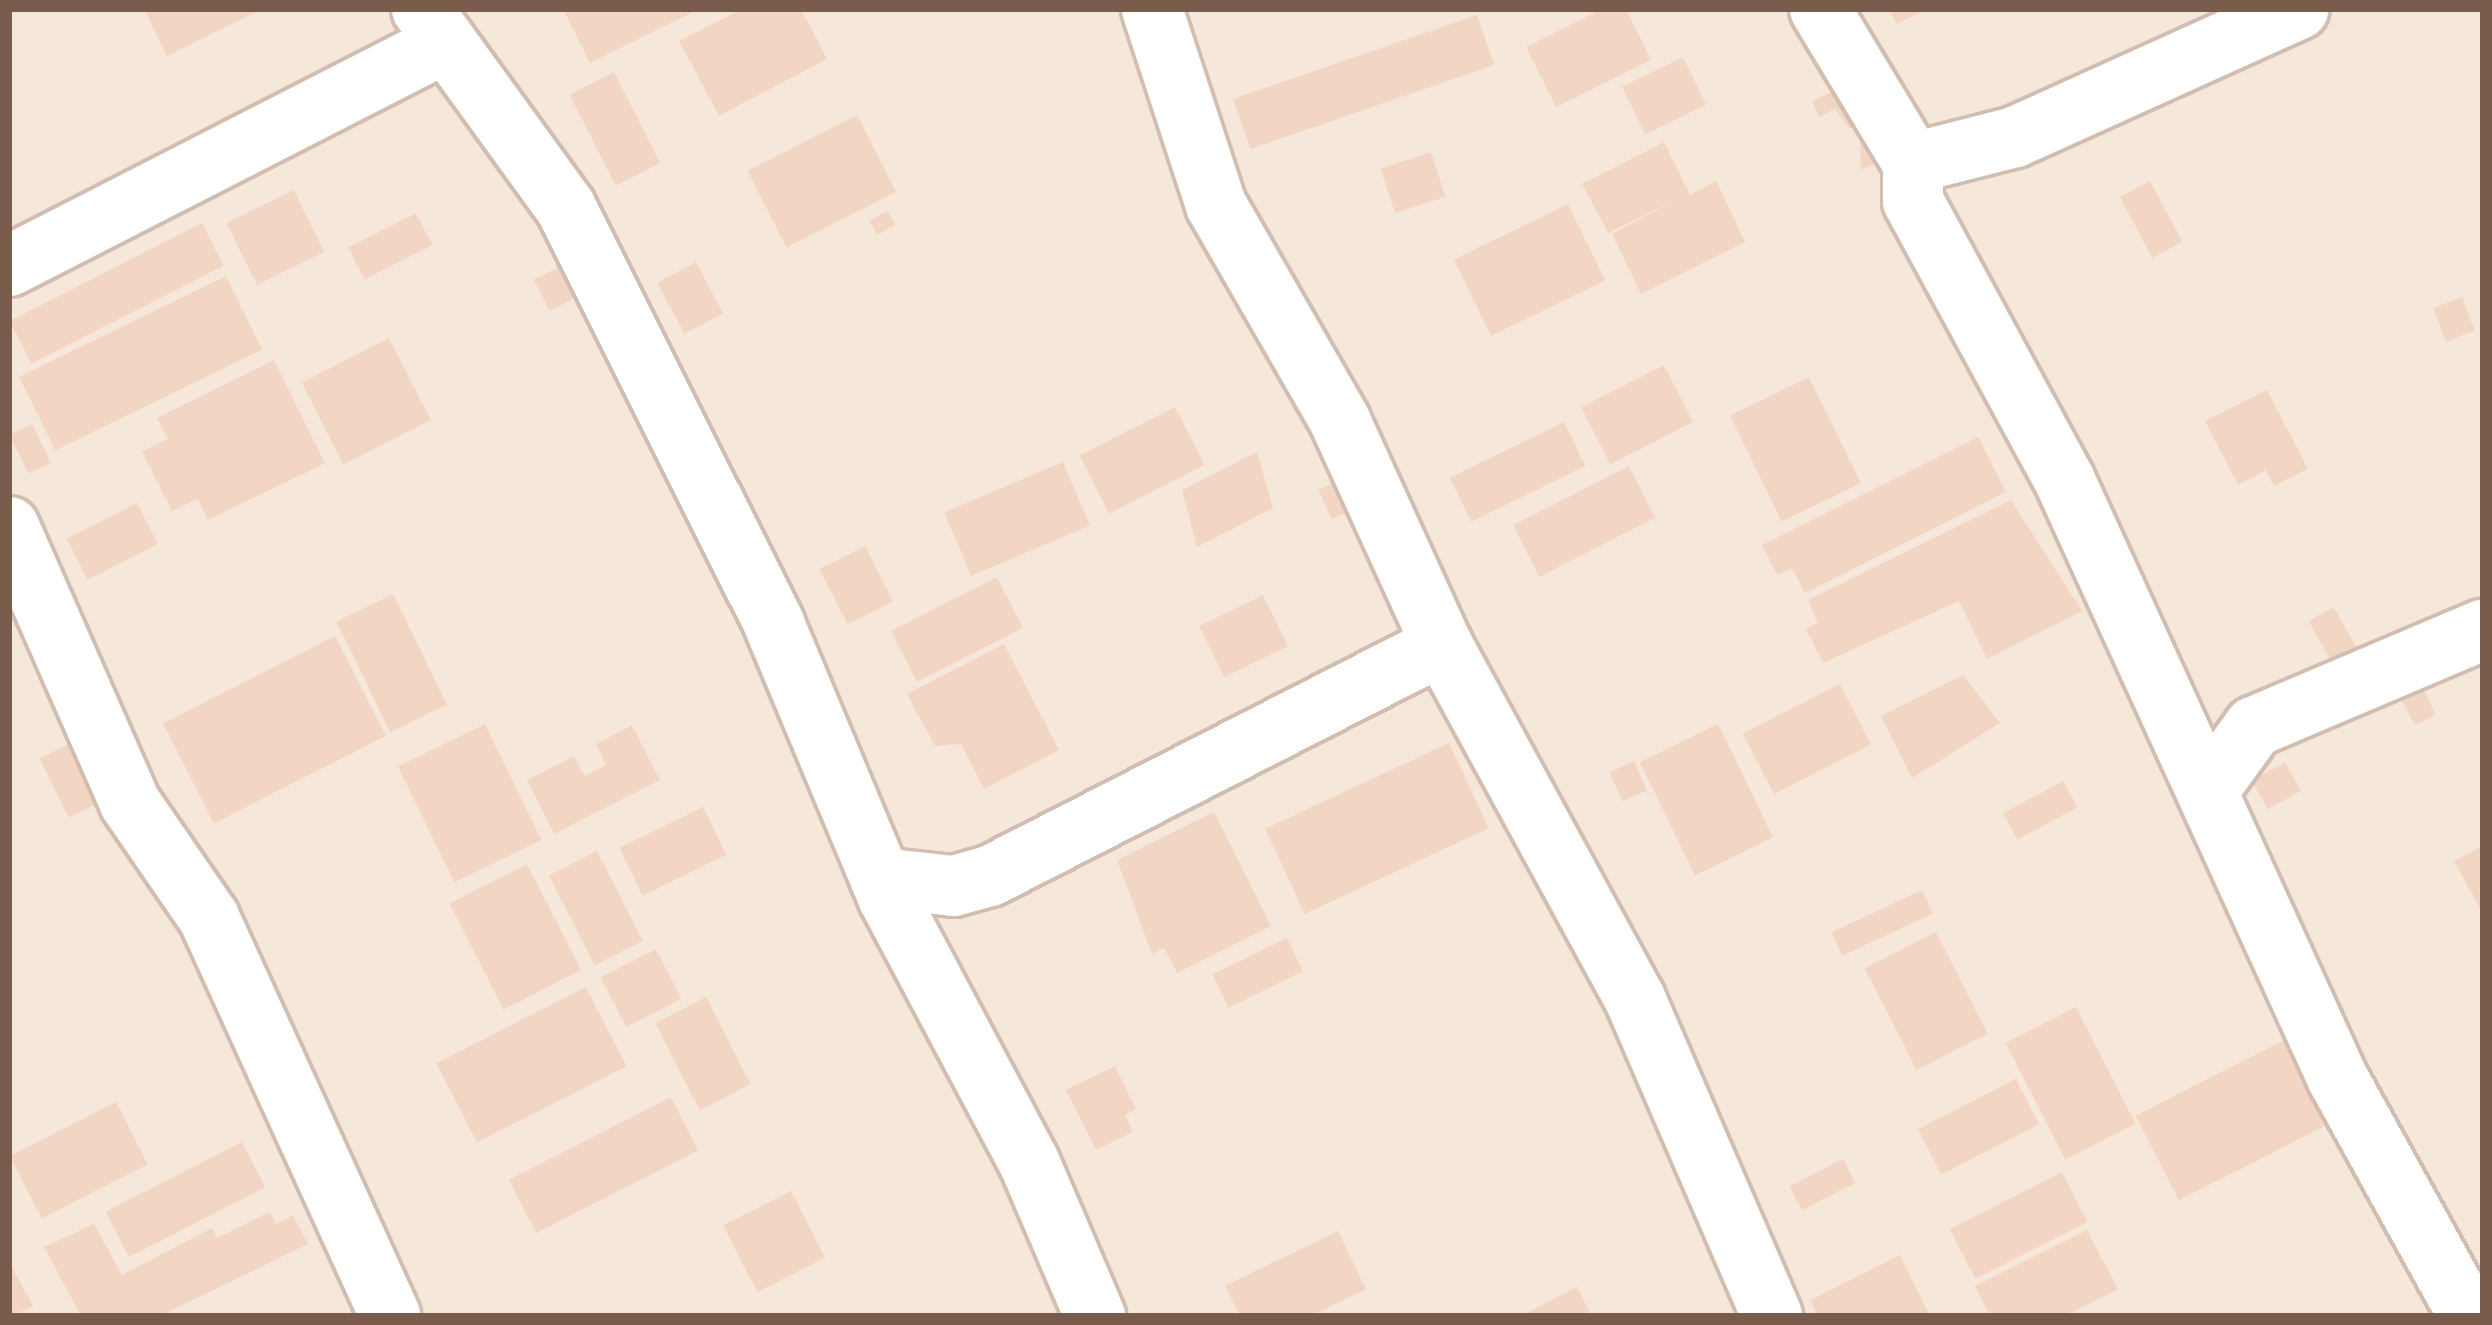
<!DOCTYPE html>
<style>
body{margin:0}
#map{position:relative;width:2492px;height:1325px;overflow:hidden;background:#fdf6ec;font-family:Montserrat,sans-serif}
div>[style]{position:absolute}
.residential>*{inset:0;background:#f5e8da;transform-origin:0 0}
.building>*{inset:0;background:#f3d5c3;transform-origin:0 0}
.roads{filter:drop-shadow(3px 0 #d1beb0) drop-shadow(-3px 0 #d1beb0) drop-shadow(0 3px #d1beb0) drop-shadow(0 -3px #d1beb0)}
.minor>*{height:60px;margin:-30px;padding:0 30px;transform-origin:30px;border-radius:30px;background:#fff}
span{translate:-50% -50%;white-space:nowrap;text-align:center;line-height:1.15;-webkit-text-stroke:9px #fffaf3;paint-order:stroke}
.frame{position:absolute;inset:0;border:12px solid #7a5c4d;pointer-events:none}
</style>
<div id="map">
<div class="residential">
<div style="left:9px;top:9px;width:2474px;height:1307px"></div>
</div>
<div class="building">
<div style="clip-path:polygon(144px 9px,262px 9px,167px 56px)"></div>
<div style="clip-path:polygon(563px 9px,699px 9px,590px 63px)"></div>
<div style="clip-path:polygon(742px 9px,801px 9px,827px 59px,719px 116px,679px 41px)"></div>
<div style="clip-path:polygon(1602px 9px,1626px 9px,1651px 60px,1556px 107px,1526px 47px)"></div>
<div style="clip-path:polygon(1889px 9px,1928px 9px,1897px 24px)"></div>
<div style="left:1477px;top:15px;width:53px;height:258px;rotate:71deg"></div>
<div style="left:1683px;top:57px;width:53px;height:68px;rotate:64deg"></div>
<div style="left:614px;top:72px;width:102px;height:50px;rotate:63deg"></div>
<div style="clip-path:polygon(1840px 88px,1879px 117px,1850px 129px,1835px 109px,1819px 117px,1812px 101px)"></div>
<div style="left:857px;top:115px;width:86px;height:123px;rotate:63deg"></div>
<div style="clip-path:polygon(1882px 129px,1895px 154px,1861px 170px,1860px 139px)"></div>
<div style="clip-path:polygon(1664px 142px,1690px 195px,1716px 181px,1745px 242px,1641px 294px,1612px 234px,1674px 201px,1608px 233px,1582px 184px)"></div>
<div style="left:1431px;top:152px;width:47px;height:53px;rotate:72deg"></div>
<div style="left:2150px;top:181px;width:69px;height:34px;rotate:62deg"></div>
<div style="left:294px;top:190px;width:69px;height:75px;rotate:64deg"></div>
<div style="left:1568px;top:204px;width:85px;height:127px;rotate:64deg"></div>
<div style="left:888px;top:211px;width:16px;height:21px;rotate:63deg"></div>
<div style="left:416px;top:213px;width:36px;height:76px;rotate:63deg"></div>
<div style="left:202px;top:223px;width:48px;height:216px;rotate:63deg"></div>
<div style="left:696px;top:262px;width:58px;height:44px;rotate:62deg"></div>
<div style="left:565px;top:264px;width:35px;height:35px;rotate:63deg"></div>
<div style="left:226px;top:276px;width:82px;height:230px;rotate:64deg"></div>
<div style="left:2462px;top:297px;width:36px;height:31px;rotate:69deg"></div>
<div style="left:389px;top:338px;width:92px;height:98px;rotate:63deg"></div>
<div style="clip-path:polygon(274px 360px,325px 463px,208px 520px,198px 499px,172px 511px,142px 451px,168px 439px,157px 418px)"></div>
<div style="left:1664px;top:365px;width:64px;height:93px;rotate:63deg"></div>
<div style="left:1809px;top:377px;width:118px;height:88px;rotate:64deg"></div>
<div style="clip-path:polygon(2267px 390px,2308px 469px,2274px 486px,2266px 470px,2238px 485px,2205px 421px)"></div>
<div style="left:1175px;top:407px;width:65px;height:107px;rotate:63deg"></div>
<div style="left:1564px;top:422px;width:49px;height:127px;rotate:64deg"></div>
<div style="left:32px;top:424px;width:43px;height:25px;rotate:64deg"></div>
<div style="clip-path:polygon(1978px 437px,2006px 492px,1805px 593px,1792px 568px,1777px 575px,1762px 545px)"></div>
<div style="clip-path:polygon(1257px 452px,1273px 508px,1197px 547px,1182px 490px)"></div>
<div style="left:1063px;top:462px;width:69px;height:129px;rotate:67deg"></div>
<div style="left:1629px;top:466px;width:58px;height:130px;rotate:63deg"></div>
<div style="left:1354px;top:474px;width:32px;height:39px;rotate:66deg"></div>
<div style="clip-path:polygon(2011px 500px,2082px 611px,1987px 659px,1959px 601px,1823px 663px,1806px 629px,1818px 623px,1808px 600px)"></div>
<div style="left:137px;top:503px;width:46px;height:79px;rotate:63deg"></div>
<div style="left:865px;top:546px;width:62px;height:51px;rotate:63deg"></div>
<div style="left:997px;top:577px;width:57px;height:119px;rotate:63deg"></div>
<div style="left:393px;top:594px;width:123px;height:63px;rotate:64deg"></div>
<div style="left:1263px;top:595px;width:57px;height:71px;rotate:64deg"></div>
<div style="left:2334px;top:607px;width:58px;height:29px;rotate:61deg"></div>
<div style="left:335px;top:636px;width:112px;height:193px;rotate:63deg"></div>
<div style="clip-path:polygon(1004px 644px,1059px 750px,984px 789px,961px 744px,935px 746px,907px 694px)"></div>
<div style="clip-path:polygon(1963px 675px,2000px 723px,1912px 778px,1881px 716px)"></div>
<div style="left:1840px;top:684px;width:68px;height:109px;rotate:63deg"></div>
<div style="left:2421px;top:686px;width:32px;height:24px;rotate:62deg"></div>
<div style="left:485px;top:724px;width:129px;height:97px;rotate:64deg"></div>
<div style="left:1718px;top:724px;width:126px;height:87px;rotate:64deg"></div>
<div style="clip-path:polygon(632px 725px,660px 780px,554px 834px,527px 780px,574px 756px,585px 776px,606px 765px,596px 744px)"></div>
<div style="left:81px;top:738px;width:66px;height:46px;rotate:64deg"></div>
<div style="left:1449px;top:743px;width:94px;height:203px;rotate:65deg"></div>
<div style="left:1634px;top:761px;width:32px;height:27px;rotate:66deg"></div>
<div style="left:2285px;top:762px;width:33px;height:38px;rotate:61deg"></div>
<div style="left:2063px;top:781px;width:30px;height:68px;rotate:62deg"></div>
<div style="left:703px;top:807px;width:53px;height:93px;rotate:64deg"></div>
<div style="clip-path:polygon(1214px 812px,1271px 926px,1177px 973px,1164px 948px,1152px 954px,1117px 860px)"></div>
<div style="clip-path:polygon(2483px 846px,2483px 914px,2454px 861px)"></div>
<div style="left:597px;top:851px;width:101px;height:54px;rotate:63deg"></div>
<div style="left:527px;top:864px;width:119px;height:87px;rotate:63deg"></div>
<div style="left:1922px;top:890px;width:26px;height:100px;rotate:65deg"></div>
<div style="left:1936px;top:932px;width:114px;height:80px;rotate:63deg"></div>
<div style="left:1287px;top:938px;width:37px;height:83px;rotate:64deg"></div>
<div style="left:656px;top:949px;width:56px;height:62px;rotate:63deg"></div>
<div style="left:586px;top:987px;width:89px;height:168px;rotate:63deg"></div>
<div style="left:706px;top:997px;width:98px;height:57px;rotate:63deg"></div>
<div style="left:2076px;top:1007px;width:131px;height:79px;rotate:63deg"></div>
<div style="left:2296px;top:1034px;width:95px;height:180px;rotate:63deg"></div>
<div style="clip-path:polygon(1115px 1066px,1136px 1109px,1125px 1115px,1133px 1132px,1096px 1150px,1066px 1090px)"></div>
<div style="left:2016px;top:1079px;width:51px;height:110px;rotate:63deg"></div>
<div style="left:671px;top:1097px;width:60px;height:182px;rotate:63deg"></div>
<div style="left:116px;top:1102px;width:70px;height:119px;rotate:63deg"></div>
<div style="left:242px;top:1142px;width:51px;height:153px;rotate:63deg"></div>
<div style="left:1843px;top:1159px;width:27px;height:60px;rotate:63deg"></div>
<div style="left:2062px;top:1172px;width:56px;height:126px;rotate:63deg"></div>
<div style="left:791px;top:1191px;width:75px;height:76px;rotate:63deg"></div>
<div style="clip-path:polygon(270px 1212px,276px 1224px,293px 1215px,308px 1244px,160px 1316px,81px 1316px,44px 1247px,94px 1224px,122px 1275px,212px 1228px,217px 1238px)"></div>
<div style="clip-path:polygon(2087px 1230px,2118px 1289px,2064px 1316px,1990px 1316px,1975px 1286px)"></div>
<div style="clip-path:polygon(1338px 1231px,1366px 1289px,1311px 1316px,1240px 1316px,1225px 1286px)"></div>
<div style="clip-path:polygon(1900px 1255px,1930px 1316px,1818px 1316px,1810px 1300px)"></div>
<div style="clip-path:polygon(9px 1261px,33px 1306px,12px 1316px,9px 1316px)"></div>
<div style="clip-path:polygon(1577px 1287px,1592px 1316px,1521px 1316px)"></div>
</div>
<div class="roads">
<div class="minor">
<div style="left:422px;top:9px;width:246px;rotate:54.1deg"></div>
<div style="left:566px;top:208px;width:465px;rotate:63.4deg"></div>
<div style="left:774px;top:624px;width:296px;rotate:67.3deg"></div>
<div style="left:888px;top:897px;width:300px;rotate:62deg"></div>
<div style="left:1029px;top:1162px;width:168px;rotate:66.8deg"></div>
<div style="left:1152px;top:9px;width:206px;rotate:71.9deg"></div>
<div style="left:1216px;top:205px;width:249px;rotate:60.1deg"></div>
<div style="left:1340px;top:421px;width:246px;rotate:65.5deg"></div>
<div style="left:1442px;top:645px;width:403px;rotate:61.4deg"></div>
<div style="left:1635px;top:999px;width:345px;rotate:66.6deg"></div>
<div style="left:1820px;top:9px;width:180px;rotate:58.9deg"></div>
<div style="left:1913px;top:163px;width:38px;rotate:90deg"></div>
<div style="left:1913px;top:201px;width:316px;rotate:61.5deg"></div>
<div style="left:2064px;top:479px;width:660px;rotate:65.46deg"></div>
<div style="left:2338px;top:1079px;width:271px;rotate:61.1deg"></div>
<div style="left:1913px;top:163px;width:105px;rotate:-14.3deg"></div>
<div style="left:2015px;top:137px;width:311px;rotate:-24.3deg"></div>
<div style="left:9px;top:266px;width:483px;rotate:-27.1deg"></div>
<div style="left:9px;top:527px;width:301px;rotate:66.3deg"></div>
<div style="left:130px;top:803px;width:140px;rotate:55.5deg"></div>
<div style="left:209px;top:918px;width:437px;rotate:65.5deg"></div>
<div style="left:2209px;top:789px;width:77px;rotate:-54deg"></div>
<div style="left:2254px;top:727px;width:249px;rotate:-23deg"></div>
<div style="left:880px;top:878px;width:74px;rotate:6.2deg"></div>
<div style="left:954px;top:886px;width:37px;rotate:-16deg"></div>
<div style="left:990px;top:876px;width:508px;rotate:-27.07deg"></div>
</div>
</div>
<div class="frame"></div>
</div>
